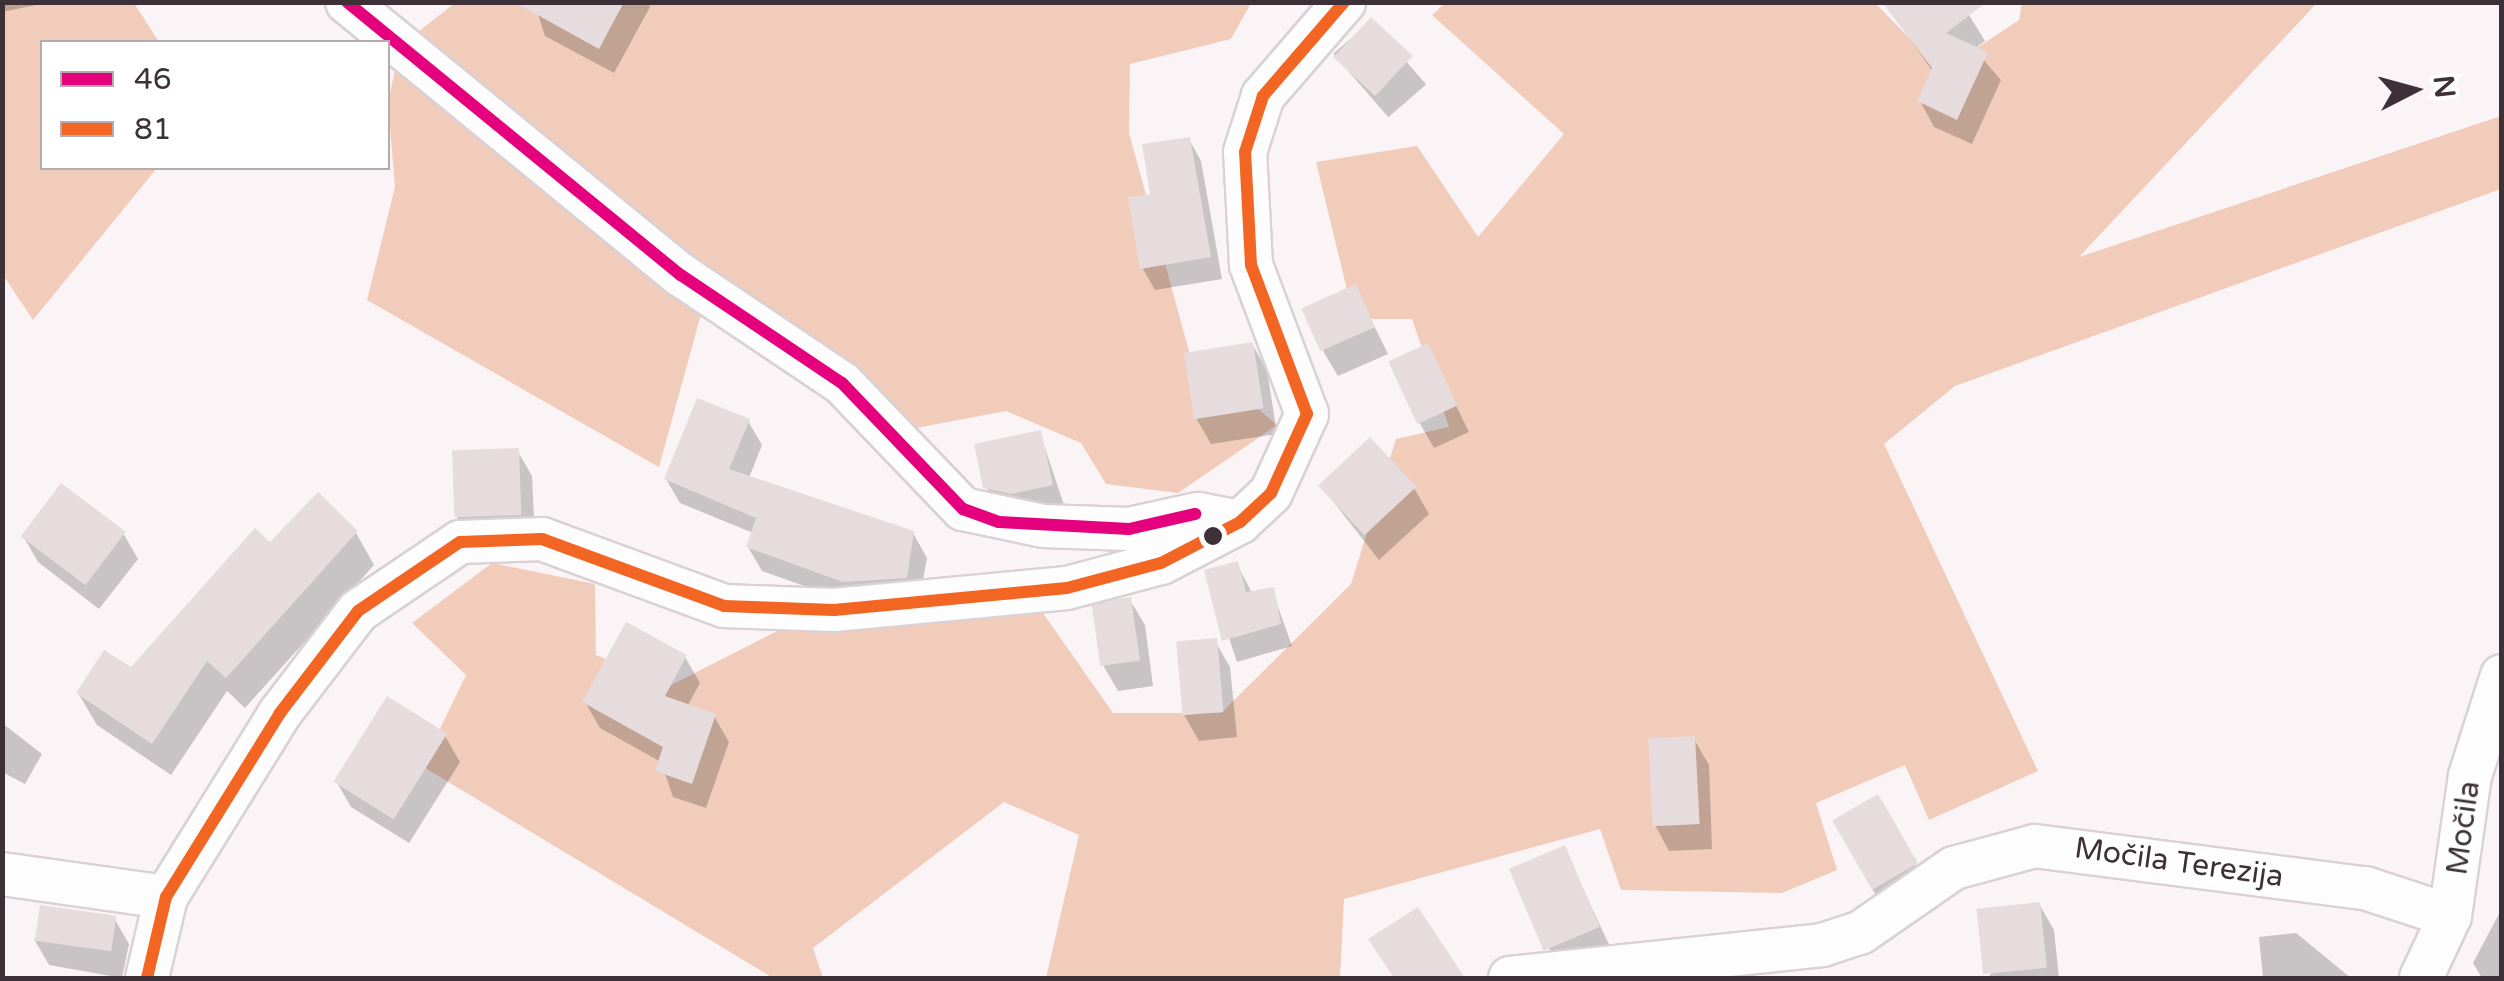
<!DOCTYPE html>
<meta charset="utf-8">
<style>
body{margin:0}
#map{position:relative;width:2504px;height:981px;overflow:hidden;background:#faf4f7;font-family:"Varela Round",sans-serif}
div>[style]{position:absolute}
.forest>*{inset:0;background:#f2ccba}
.shadow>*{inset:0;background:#0003;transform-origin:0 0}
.building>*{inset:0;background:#e6dcdd;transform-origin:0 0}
.roads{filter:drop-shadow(2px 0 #dad1d5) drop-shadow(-2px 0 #dad1d5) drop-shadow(0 2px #dad1d5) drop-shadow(0 -2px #dad1d5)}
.minor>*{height:42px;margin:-21px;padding:0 21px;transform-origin:21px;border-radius:21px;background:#fefdfe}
.bus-1>*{height:12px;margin:-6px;padding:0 6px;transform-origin:6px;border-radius:6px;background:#e5007d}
.bus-2>*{height:12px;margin:-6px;padding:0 6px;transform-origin:6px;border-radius:6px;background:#f26522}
.dots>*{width:28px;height:28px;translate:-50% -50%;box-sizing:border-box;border:5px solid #fff;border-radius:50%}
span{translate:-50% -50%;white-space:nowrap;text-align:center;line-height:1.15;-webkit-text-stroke:10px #fff;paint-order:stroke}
.street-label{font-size:30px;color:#3d3036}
.frame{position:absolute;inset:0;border:5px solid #3d3036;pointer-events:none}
.legend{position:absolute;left:40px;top:40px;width:350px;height:130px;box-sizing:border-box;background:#fff;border:2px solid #b1acaf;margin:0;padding:12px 18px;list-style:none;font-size:30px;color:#3d3036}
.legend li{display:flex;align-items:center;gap:20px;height:50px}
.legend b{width:50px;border:2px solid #b1acaf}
.north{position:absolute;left:2364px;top:40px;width:100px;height:100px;-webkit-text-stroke:8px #fff;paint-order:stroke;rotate:84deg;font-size:28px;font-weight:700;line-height:40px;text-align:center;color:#3d3036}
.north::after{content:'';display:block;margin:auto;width:35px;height:45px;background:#3d3036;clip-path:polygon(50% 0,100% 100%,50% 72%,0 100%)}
</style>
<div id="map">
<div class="forest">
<div style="clip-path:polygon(2px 3px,134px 3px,159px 42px,42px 42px,42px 168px,157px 168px,33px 320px,3px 275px)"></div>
<div style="clip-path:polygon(455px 3px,1251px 3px,1231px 39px,1130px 64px,1129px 133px,1189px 351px,1277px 425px,1178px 493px,1106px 484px,1081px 443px,1006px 411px,874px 436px,709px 285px,659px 467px,367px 300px,395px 187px,388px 103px,400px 46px)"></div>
<div style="clip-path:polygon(1445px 3px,1875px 3px,1942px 71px,2019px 20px,2022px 3px,2317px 3px,2079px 257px,2501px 116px,2501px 189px,1955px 386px,1884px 444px,2038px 771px,1929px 820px,1905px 765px,1816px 803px,1837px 870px,1782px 893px,1621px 890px,1600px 829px,1344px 899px,1340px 978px,1046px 978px,1079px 835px,1004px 802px,813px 948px,823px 978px,773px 978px,422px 766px,466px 675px,412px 623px,492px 563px,595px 584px,596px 655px,671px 685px,785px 627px,1038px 606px,1113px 713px,1221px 713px,1351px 584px,1396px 439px,1449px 427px,1412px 319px,1354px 319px,1316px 162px,1417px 146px,1478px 237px,1564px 134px,1432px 15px)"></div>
</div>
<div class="shadow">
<div style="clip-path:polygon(2px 2px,40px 2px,41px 4px,2px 12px)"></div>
<div style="clip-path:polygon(534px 2px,648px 2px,650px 7px,614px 73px,545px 36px)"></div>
<div style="clip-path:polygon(1961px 2px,1985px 41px,1974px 49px,2001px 80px,1972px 144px,1934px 127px,1920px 101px,1933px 72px,1886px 4px)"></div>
<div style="left:1371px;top:21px;width:84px;height:50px;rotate:49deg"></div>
<div style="clip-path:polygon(1189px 139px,1201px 161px,1222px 279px,1155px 290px,1143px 269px,1152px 196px)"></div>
<div style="clip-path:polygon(1355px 287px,1388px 354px,1338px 376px,1323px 351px)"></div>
<div style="clip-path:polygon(1252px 344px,1267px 370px,1277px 434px,1211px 444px,1196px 418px)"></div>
<div style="clip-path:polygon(1427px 346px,1469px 432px,1434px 448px,1419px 422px)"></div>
<div style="clip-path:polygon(748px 421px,762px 445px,749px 478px,913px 533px,927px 558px,919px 602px,858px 605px,762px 571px,748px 547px,753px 533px,680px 503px,666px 479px)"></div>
<div style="clip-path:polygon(1040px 433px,1066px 511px,1001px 513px,986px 487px)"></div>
<div style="clip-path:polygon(517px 450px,532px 476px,535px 540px,471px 544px,457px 518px)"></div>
<div style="clip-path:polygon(1321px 486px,1414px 488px,1429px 514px,1379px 560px)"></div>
<div style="clip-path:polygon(123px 533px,138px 559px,99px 609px,38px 562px,23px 536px)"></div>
<div style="clip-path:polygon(356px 533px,374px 565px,245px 708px,227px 691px,171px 775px,97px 725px,78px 693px,131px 671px,270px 545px)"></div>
<div style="clip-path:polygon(1237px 564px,1252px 593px,1272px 590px,1292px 646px,1237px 662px,1207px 572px)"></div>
<div style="clip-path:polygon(1130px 600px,1145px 625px,1153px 686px,1118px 691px,1103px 665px)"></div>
<div style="clip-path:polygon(1215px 641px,1230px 667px,1237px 737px,1199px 741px,1184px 715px)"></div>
<div style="clip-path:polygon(685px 657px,700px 683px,687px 707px,714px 716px,729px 742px,706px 808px,673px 797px,661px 762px,600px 728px,585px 702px)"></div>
<div style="clip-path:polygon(2px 723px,42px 754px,25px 784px,2px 772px)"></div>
<div style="clip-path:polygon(445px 736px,460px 762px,409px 843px,351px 807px,336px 781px)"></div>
<div style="clip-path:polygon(1694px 739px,1709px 765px,1712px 849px,1669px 851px,1655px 825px)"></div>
<div style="left:1878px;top:798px;width:106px;height:49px;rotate:61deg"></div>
<div style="left:1564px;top:848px;width:115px;height:56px;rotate:65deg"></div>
<div style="clip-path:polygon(2039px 904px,2054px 930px,2059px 978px,1988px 978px)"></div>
<div style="clip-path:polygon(2502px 908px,2502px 978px,2482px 978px,2473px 963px)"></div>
<div style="clip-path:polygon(114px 918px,129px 944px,122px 978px,49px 965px,34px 939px)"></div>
<div style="clip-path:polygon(2296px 933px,2351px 978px,2263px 978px,2259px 937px)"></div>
</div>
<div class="building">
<div style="clip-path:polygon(514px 2px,624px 2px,599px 49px)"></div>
<div style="clip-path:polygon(1882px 2px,1987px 2px,1946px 33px,1988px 52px,1957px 120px,1917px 101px,1932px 68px)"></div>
<div style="left:1371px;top:17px;width:57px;height:55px;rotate:43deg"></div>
<div style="clip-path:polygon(1190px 137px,1211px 257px,1140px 269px,1128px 197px,1150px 194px,1142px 144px)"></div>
<div style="left:1356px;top:284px;width:47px;height:60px;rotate:66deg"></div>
<div style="left:1253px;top:342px;width:67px;height:70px;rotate:81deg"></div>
<div style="left:1428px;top:343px;width:69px;height:44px;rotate:65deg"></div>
<div style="clip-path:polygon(697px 398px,750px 419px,729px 469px,914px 531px,907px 578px,843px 582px,746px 547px,756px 518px,664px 479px)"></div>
<div style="clip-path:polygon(1041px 430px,1053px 485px,1012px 494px,983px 488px,974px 444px)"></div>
<div style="left:1370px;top:437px;width:68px;height:71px;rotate:47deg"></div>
<div style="left:519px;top:448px;width:67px;height:67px;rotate:88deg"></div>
<div style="left:61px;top:483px;width:81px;height:67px;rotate:37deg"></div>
<div style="clip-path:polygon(318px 492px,358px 531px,226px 678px,207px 661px,152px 744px,76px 693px,104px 650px,131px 667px,255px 528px,270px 542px)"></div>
<div style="clip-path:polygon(1238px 561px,1246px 592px,1274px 587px,1281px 624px,1222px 641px,1204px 570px)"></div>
<div style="left:1131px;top:597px;width:64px;height:40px;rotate:82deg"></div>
<div style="clip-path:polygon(626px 622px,687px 655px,665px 696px,716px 714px,692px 784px,655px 771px,663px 747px,582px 702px)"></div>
<div style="left:1217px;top:638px;width:74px;height:41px;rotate:85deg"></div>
<div style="left:387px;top:696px;width:71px;height:101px;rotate:32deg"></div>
<div style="left:1695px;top:736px;width:88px;height:47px;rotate:87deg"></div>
<div style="left:1878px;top:794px;width:80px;height:53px;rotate:60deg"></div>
<div style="left:1565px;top:845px;width:89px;height:61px;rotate:67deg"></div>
<div style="left:2040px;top:902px;width:66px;height:64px;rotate:84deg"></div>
<div style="left:40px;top:905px;width:77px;height:36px;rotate:8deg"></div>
<div style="clip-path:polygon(1418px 907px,1465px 978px,1394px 978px,1368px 939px)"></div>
</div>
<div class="roads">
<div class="minor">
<div style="left:347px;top:2px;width:431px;rotate:39.3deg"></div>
<div style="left:681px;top:275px;width:194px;rotate:33.9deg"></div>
<div style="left:842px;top:383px;width:175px;rotate:46.2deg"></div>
<div style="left:963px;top:509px;width:82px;rotate:12deg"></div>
<div style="left:1043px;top:526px;width:86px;rotate:2deg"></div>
<div style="left:1129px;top:529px;width:71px;rotate:-12.3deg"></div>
<div style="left:1198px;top:514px;width:43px;rotate:10.8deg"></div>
<div style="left:2px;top:874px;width:166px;rotate:8deg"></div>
<div style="left:147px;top:978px;width:83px;rotate:-76.8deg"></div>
<div style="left:166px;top:897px;width:216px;rotate:-58.2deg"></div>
<div style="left:280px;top:713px;width:128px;rotate:-52.6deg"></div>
<div style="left:358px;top:611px;width:123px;rotate:-34.1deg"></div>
<div style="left:460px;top:542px;width:82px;rotate:-2.1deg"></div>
<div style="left:542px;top:539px;width:194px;rotate:20.2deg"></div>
<div style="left:724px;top:606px;width:110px;rotate:2.1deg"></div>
<div style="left:834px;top:610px;width:234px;rotate:-5.4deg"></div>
<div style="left:1067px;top:588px;width:97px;rotate:-14.9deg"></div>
<div style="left:1161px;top:563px;width:89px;rotate:-27.4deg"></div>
<div style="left:1240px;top:522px;width:42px;rotate:-43.1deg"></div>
<div style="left:1271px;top:493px;width:87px;rotate:-65.5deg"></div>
<div style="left:1307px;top:414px;width:159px;rotate:-110.6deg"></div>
<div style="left:1251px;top:265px;width:113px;rotate:-93deg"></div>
<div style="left:1245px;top:152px;width:59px;rotate:-72.2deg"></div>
<div style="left:1263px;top:96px;width:124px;rotate:-49.2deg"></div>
<div style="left:1510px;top:978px;width:314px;rotate:-6deg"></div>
<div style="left:1822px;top:945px;width:40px;rotate:-18deg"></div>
<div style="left:1860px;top:933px;width:114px;rotate:-34.7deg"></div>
<div style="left:1954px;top:868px;width:84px;rotate:-15.2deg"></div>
<div style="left:2035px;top:846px;width:333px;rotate:7.3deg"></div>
<div style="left:2365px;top:888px;width:89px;rotate:18.2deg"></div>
<div style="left:2421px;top:978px;width:68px;rotate:-64.9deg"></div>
<div style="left:2450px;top:916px;width:141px;rotate:-81.9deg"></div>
<div style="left:2470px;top:776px;width:105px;rotate:-72.3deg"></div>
</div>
</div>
<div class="bus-1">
<div style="left:347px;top:2px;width:431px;rotate:39.3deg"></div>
<div style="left:681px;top:275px;width:194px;rotate:33.9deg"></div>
<div style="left:842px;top:383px;width:175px;rotate:46.2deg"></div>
<div style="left:963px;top:509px;width:38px;rotate:20deg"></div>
<div style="left:999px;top:522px;width:130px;rotate:3.1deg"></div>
<div style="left:1129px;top:529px;width:68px;rotate:-12.8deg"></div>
</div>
<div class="bus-2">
<div style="left:147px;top:978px;width:83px;rotate:-76.8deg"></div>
<div style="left:166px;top:897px;width:216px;rotate:-58.2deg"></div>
<div style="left:280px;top:713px;width:128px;rotate:-52.6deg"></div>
<div style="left:358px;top:611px;width:123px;rotate:-34.1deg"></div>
<div style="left:460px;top:542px;width:82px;rotate:-2.1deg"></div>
<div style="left:542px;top:539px;width:194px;rotate:20.2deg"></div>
<div style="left:724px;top:606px;width:110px;rotate:2.1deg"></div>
<div style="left:834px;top:610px;width:234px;rotate:-5.4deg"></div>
<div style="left:1067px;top:588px;width:97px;rotate:-14.9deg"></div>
<div style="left:1161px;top:563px;width:89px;rotate:-27.4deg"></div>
<div style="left:1240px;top:522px;width:42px;rotate:-43.1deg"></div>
<div style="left:1271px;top:493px;width:87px;rotate:-65.5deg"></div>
<div style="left:1307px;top:414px;width:159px;rotate:-110.6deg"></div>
<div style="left:1251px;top:265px;width:113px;rotate:-93deg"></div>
<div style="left:1245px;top:152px;width:59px;rotate:-72.2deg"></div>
<div style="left:1263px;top:96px;width:124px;rotate:-49.2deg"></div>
</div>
<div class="dots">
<div style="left:1213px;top:536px;background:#3d3036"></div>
</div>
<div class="street-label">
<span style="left:2464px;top:828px;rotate:-82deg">Močila</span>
<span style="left:2179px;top:863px;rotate:8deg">Močila Terezija</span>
</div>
<div class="frame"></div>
<ul class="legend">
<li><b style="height:12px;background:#e5007d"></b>46</li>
<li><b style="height:12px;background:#f26522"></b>81</li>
</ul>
<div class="north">N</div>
</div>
